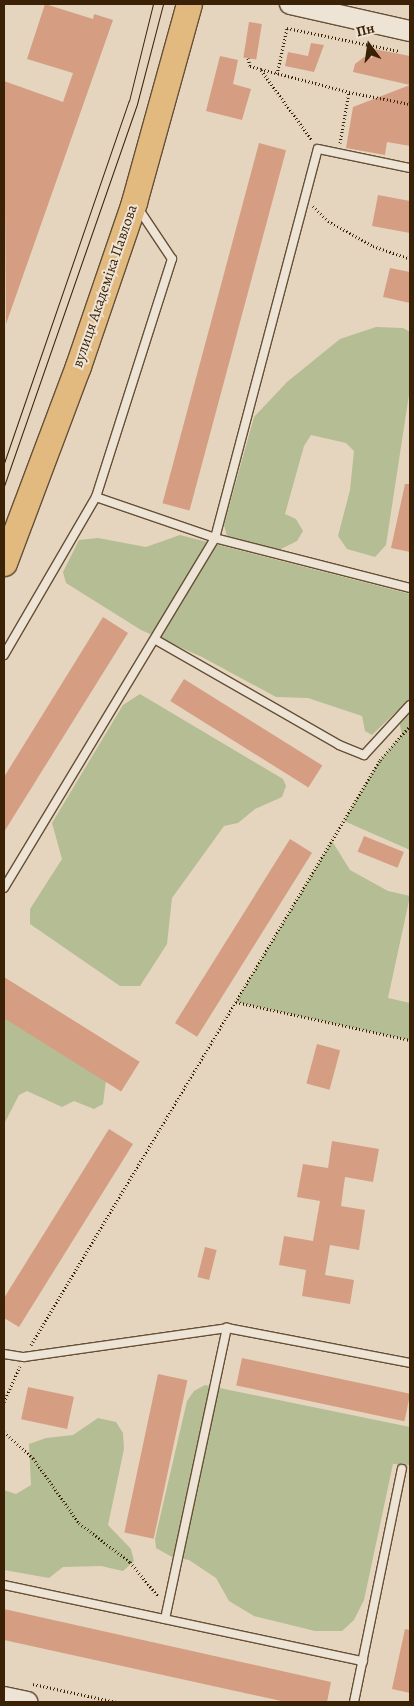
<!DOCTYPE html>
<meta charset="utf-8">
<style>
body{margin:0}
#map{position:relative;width:414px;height:1706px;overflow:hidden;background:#e5d5be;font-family:Alegreya,serif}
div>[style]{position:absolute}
.green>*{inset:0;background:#b4bd93}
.building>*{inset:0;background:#d59e83;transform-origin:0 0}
.path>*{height:3px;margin-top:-1.5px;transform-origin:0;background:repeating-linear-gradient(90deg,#3b2207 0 1px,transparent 0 3.5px)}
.roads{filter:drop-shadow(1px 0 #664f35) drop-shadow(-1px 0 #664f35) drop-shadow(0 1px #664f35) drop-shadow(0 -1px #664f35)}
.service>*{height:8px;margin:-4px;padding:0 4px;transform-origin:4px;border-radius:4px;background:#eee4d5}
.tertiary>*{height:20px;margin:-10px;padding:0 10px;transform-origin:10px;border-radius:10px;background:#eee4d5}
.primary>*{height:25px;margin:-12.5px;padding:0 12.5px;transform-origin:12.5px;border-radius:12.5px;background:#e2ba7f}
.tram>*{height:1px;margin:-0.5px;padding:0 0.5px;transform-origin:0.5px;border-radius:0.5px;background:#3b2207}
span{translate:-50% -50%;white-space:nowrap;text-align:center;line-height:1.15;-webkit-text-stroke:4px #eee4d5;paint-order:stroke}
.street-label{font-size:15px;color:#3b2207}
.frame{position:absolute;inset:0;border:5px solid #3b2207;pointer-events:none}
.north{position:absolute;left:344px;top:20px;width:50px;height:50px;-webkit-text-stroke:4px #eee4d5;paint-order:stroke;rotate:346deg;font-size:14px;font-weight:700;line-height:20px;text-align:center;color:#3b2207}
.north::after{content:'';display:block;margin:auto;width:18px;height:22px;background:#3b2207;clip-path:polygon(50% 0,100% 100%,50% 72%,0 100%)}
</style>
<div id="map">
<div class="green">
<div style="clip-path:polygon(376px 327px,403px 328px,410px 332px,410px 388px,386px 545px,375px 557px,347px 549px,338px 536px,350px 490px,354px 451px,346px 443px,311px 435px,304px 446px,285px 514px,296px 519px,303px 531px,297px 541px,279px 550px,227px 536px,224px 525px,254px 417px,287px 382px,340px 339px)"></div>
<div style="clip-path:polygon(180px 535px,410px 594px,410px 850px,344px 821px,380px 760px,402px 735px,397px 711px,372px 735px,365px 731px,362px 716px,308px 698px,276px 697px,202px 657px,141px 630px,66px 583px,63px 572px,79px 540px,98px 538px,146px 547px)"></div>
<div style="clip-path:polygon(140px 694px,283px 779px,286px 786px,282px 797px,255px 809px,238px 823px,224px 826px,172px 898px,167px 944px,140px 986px,120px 986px,30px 924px,30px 909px,62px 859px,52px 823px,123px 705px)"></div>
<div style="clip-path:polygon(332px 841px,350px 870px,388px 891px,410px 896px,388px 998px,410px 1003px,410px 1040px,236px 1002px)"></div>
<div style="clip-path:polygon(4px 1018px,106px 1080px,103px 1104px,94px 1109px,74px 1101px,62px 1107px,27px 1091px,19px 1095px,4px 1124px)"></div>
<div style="clip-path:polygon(205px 1385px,410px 1427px,410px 1465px,393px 1464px,364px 1600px,354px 1620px,342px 1631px,315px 1631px,254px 1616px,229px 1601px,216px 1578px,189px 1560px,172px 1557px,156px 1548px,155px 1539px,187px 1401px,194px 1391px)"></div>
<div style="clip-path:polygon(98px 1418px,116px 1422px,123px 1433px,124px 1449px,108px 1525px,131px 1549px,134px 1561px,123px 1571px,101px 1566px,63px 1567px,49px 1578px,4px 1570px,4px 1490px,16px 1494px,31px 1485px,29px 1444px,46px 1438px,73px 1435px)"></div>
</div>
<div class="building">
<div style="clip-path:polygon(45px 4px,93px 19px,94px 14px,113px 20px,6px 324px,4px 81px,63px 102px,73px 73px,27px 59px)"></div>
<div style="left:249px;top:22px;width:13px;height:36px;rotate:9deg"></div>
<div style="clip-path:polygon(311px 43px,324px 45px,314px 72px,285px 66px,288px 52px,308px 56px)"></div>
<div style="clip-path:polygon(374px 49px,410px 56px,410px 146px,387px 142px,385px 155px,346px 148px,353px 107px,410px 85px,353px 72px,355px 64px,364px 57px,372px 58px)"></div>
<div style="clip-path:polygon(220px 56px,238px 60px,233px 84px,251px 89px,242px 120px,206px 111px)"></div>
<div style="left:259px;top:143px;width:28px;height:373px;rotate:15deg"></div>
<div style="clip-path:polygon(378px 195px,410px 201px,410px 233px,372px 226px)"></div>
<div style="clip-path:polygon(390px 268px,410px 272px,410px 303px,383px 297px)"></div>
<div style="clip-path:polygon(405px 484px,410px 484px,410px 552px,391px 548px)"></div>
<div style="clip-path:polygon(103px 617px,128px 633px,4px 832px,4px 777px)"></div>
<div style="left:184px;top:679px;width:163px;height:26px;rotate:32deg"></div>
<div style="left:364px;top:836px;width:43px;height:17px;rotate:22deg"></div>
<div style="left:290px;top:839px;width:26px;height:217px;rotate:32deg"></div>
<div style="left:4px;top:977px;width:160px;height:35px;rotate:32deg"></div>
<div style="left:317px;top:1044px;width:24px;height:41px;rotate:15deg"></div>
<div style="clip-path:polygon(109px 1129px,133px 1144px,19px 1327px,4px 1318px,4px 1298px)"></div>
<div style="clip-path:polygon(332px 1141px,379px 1149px,373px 1182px,345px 1177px,341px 1206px,365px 1210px,359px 1250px,330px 1245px,325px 1275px,354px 1280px,350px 1304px,302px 1296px,306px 1270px,279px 1265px,284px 1236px,313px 1241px,320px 1201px,297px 1197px,303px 1164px,328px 1168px)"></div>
<div style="left:205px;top:1247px;width:12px;height:31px;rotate:14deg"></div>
<div style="left:242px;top:1358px;width:172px;height:28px;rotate:12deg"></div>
<div style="left:158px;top:1374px;width:30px;height:162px;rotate:12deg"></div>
<div style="left:28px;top:1387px;width:47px;height:33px;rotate:12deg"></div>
<div style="clip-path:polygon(4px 1609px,331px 1682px,327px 1702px,286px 1702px,4px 1640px)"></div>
<div style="clip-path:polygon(405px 1629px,410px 1630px,410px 1693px,392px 1689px)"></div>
</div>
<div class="path">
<div style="left:248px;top:58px;width:8px;rotate:76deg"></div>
<div style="left:250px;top:66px;width:11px;rotate:15deg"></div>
<div style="left:261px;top:69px;width:91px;rotate:14.6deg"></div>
<div style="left:349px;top:92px;width:62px;rotate:11.1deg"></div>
<div style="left:261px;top:70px;width:87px;rotate:53.9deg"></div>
<div style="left:277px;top:74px;width:47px;rotate:-77.7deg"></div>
<div style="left:287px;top:28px;width:114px;rotate:11.6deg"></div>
<div style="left:340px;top:143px;width:52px;rotate:-80deg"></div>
<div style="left:313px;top:206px;width:21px;rotate:45deg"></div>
<div style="left:328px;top:221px;width:51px;rotate:29.1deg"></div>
<div style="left:373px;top:246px;width:39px;rotate:19deg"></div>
<div style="left:236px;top:1002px;width:178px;rotate:12.3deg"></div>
<div style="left:31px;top:1345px;width:681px;rotate:-59.18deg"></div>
<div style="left:380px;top:760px;width:45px;rotate:-48.6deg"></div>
<div style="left:4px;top:1402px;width:39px;rotate:-66deg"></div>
<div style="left:4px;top:1432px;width:39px;rotate:42deg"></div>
<div style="left:33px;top:1458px;width:80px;rotate:54.7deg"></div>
<div style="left:79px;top:1523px;width:64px;rotate:37.4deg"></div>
<div style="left:130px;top:1562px;width:44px;rotate:50.5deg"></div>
<div style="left:33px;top:1684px;width:85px;rotate:12.2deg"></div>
</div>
<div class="roads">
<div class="service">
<div style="left:96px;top:497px;width:126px;rotate:19deg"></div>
<div style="left:215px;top:538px;width:201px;rotate:14.4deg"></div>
<div style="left:156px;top:640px;width:211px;rotate:29.8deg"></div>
<div style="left:339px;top:745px;width:27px;rotate:22deg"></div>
<div style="left:364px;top:755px;width:68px;rotate:-47.4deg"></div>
<div style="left:4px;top:655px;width:183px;rotate:-59.8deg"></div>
<div style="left:96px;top:497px;width:250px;rotate:-72.3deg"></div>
<div style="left:172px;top:259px;width:61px;rotate:-123.7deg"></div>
<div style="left:4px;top:888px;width:409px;rotate:-58.9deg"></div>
<div style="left:215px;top:538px;width:402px;rotate:-75.2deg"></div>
<div style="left:318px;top:149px;width:94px;rotate:11.7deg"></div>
<div style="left:4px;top:1354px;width:20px;rotate:9deg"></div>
<div style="left:24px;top:1357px;width:205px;rotate:-8.1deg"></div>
<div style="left:227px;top:1328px;width:186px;rotate:10.8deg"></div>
<div style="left:4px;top:1585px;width:367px;rotate:12deg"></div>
<div style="left:165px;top:1619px;width:298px;rotate:-78deg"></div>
<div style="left:354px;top:1702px;width:238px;rotate:-78.4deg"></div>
</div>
<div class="tertiary">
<div style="left:290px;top:4px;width:123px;rotate:12.7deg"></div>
<div style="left:4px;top:1697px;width:24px;rotate:12deg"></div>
</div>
<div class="primary">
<div style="left:4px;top:563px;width:210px;rotate:-69.4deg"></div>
<div style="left:78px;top:366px;width:173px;rotate:-71.1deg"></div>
<div style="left:134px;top:202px;width:205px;rotate:-74.5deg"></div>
</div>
</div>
<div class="tram">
<div style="left:4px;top:463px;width:383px;rotate:-71deg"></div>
<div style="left:129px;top:101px;width:100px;rotate:-76.1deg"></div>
<div style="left:4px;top:486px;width:404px;rotate:-70.8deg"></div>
<div style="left:137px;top:104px;width:103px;rotate:-75.4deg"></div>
</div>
<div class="street-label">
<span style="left:105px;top:286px;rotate:-71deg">вулиця Академіка Павлова</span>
</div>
<div class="frame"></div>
<div class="north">Пн</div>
</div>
